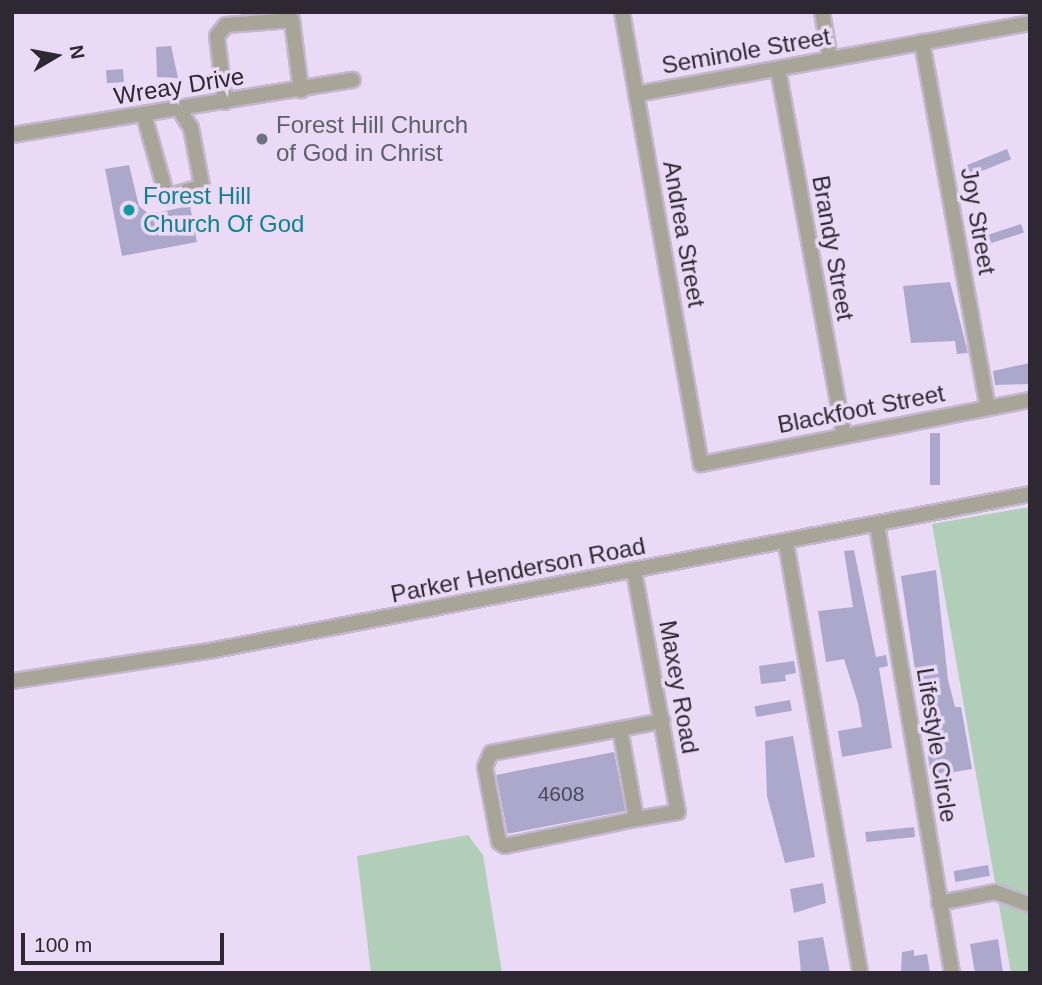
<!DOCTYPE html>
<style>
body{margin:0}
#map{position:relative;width:1042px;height:985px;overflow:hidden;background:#eadaf6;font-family:Arial,sans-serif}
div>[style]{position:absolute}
.green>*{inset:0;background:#b1ceb9}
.building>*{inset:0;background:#aba8cc;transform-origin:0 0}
.roads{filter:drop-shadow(2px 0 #c4b6cf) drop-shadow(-2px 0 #c4b6cf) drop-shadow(0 2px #c4b6cf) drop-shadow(0 -2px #c4b6cf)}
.minor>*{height:14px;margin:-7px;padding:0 7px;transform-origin:7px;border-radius:7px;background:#a7a598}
.dots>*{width:19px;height:19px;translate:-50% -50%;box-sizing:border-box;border:4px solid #eadaf6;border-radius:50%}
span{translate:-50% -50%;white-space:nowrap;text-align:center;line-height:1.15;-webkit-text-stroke:7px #eadaf6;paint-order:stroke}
.number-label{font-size:21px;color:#4d4859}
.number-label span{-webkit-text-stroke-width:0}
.street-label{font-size:24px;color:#2e2833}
.worship-label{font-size:24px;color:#5b616d}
.left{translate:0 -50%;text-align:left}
.culture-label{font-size:24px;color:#0d838f}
.frame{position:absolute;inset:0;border:14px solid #2e2833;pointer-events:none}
.north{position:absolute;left:21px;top:21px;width:70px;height:70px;-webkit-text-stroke:5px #eadaf6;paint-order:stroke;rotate:80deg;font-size:19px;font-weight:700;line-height:28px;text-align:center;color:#2e2833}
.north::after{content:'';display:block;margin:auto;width:24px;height:32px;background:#2e2833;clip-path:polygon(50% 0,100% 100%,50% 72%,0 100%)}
.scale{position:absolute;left:21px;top:933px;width:203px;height:32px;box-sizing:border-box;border:4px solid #2e2833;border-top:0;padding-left:9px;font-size:21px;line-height:24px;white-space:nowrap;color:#2e2833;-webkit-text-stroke:5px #eadaf6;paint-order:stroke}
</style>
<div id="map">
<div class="green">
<div style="clip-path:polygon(1030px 507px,1030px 973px,1011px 973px,932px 524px)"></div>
<div style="clip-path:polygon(468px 835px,483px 855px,502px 973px,371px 973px,357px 856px)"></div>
</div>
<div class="building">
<div style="clip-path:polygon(171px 46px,178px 78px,157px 77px,156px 47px)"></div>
<div style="left:123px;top:69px;width:13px;height:17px;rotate:86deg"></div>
<div style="left:1007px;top:149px;width:11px;height:47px;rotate:68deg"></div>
<div style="clip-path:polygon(129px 165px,139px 206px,149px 214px,190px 206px,197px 242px,122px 256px,105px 169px)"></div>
<div style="left:1021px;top:224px;width:9px;height:41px;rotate:72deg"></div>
<div style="clip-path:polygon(950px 282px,968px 353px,957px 354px,955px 341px,911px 343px,903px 286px)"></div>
<div style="clip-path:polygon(1030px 363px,1030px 384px,995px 385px,993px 371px)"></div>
<div style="left:930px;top:433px;width:10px;height:52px"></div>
<div style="clip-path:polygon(854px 550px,876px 657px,886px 655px,888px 666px,879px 668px,892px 748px,842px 757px,838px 731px,862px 727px,858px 703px,844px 659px,826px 662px,818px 611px,853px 607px,844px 551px)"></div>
<div style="clip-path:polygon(936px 570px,948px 680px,955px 707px,961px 707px,972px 769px,931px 776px,901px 576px)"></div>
<div style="clip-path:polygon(794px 661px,796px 673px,785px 675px,786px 681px,761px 684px,759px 666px)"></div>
<div style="left:790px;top:700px;width:11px;height:36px;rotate:80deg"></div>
<div style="clip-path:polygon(793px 736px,815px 857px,785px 863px,767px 796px,765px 741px)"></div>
<div style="left:614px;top:752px;width:60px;height:120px;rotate:79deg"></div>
<div style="left:914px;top:827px;width:10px;height:49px;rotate:84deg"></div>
<div style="left:988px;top:865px;width:11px;height:35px;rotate:80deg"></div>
<div style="clip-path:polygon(823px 883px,826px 903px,794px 913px,790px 889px)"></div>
<div style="clip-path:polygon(823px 937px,830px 973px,801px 973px,798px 941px)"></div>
<div style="clip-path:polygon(998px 939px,1003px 973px,975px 973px,970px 944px)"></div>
<div style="clip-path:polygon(914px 950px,914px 956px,927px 954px,930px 972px,901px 973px,902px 952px)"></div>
</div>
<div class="roads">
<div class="minor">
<div style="left:622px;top:12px;width:459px;rotate:80.1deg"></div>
<div style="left:701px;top:464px;width:335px;rotate:-11deg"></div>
<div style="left:822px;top:12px;width:48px;rotate:80.3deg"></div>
<div style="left:922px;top:42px;width:372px;rotate:79.8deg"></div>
<div style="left:778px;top:69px;width:372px;rotate:79.8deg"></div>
<div style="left:636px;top:94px;width:400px;rotate:-10.2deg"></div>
<div style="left:225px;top:102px;width:66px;rotate:-96.9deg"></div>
<div style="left:217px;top:36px;width:14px;rotate:-51deg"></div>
<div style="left:226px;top:25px;width:66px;rotate:-4.3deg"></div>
<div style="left:292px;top:20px;width:71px;rotate:82.7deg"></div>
<div style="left:144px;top:115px;width:85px;rotate:74.3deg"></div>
<div style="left:167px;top:197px;width:37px;rotate:-17deg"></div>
<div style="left:202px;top:186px;width:59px;rotate:-100.7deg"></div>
<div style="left:191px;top:128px;width:22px;rotate:-122deg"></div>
<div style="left:12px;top:135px;width:345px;rotate:-9.2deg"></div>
<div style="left:877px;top:525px;width:454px;rotate:80.5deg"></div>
<div style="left:786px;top:543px;width:436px;rotate:80.2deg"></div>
<div style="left:634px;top:571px;width:245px;rotate:79.7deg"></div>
<div style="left:678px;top:812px;width:43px;rotate:170.5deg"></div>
<div style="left:12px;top:681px;width:204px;rotate:-8.7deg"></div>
<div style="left:214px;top:650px;width:831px;rotate:-10.82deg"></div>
<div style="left:620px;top:729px;width:91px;rotate:79.9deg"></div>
<div style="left:636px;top:819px;width:134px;rotate:168.4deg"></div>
<div style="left:505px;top:846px;width:7px;rotate:-146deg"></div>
<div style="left:499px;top:842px;width:76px;rotate:-100.6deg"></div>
<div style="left:485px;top:767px;width:15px;rotate:-67deg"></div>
<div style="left:491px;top:753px;width:142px;rotate:-10.5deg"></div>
<div style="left:631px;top:727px;width:32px;rotate:-11deg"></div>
<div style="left:939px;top:903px;width:57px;rotate:-11.1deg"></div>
<div style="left:995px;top:892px;width:37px;rotate:20deg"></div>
</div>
</div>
<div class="dots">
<div style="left:262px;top:139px;background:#6b7280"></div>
<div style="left:129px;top:210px;background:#0f9aa8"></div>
</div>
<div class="number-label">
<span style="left:561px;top:794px">4608</span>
</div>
<div class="street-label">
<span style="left:746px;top:51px;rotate:-10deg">Seminole Street</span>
<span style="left:179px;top:86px;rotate:-9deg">Wreay Drive</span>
<span style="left:978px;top:221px;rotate:80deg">Joy Street</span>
<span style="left:684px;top:234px;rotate:80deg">Andrea Street</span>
<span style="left:833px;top:248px;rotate:80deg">Brandy Street</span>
<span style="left:861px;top:409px;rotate:-11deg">Blackfoot Street</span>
<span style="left:518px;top:570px;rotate:-11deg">Parker Henderson Road</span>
<span style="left:679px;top:687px;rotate:80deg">Maxey Road</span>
<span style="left:937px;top:745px;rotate:81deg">Lifestyle Circle</span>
</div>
<div class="worship-label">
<span class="left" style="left:276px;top:139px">Forest Hill Church<br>of God in Christ</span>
</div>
<div class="culture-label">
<span class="left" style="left:143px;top:210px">Forest Hill<br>Church Of God</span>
</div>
<div class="frame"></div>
<div class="north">N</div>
<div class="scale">100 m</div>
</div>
